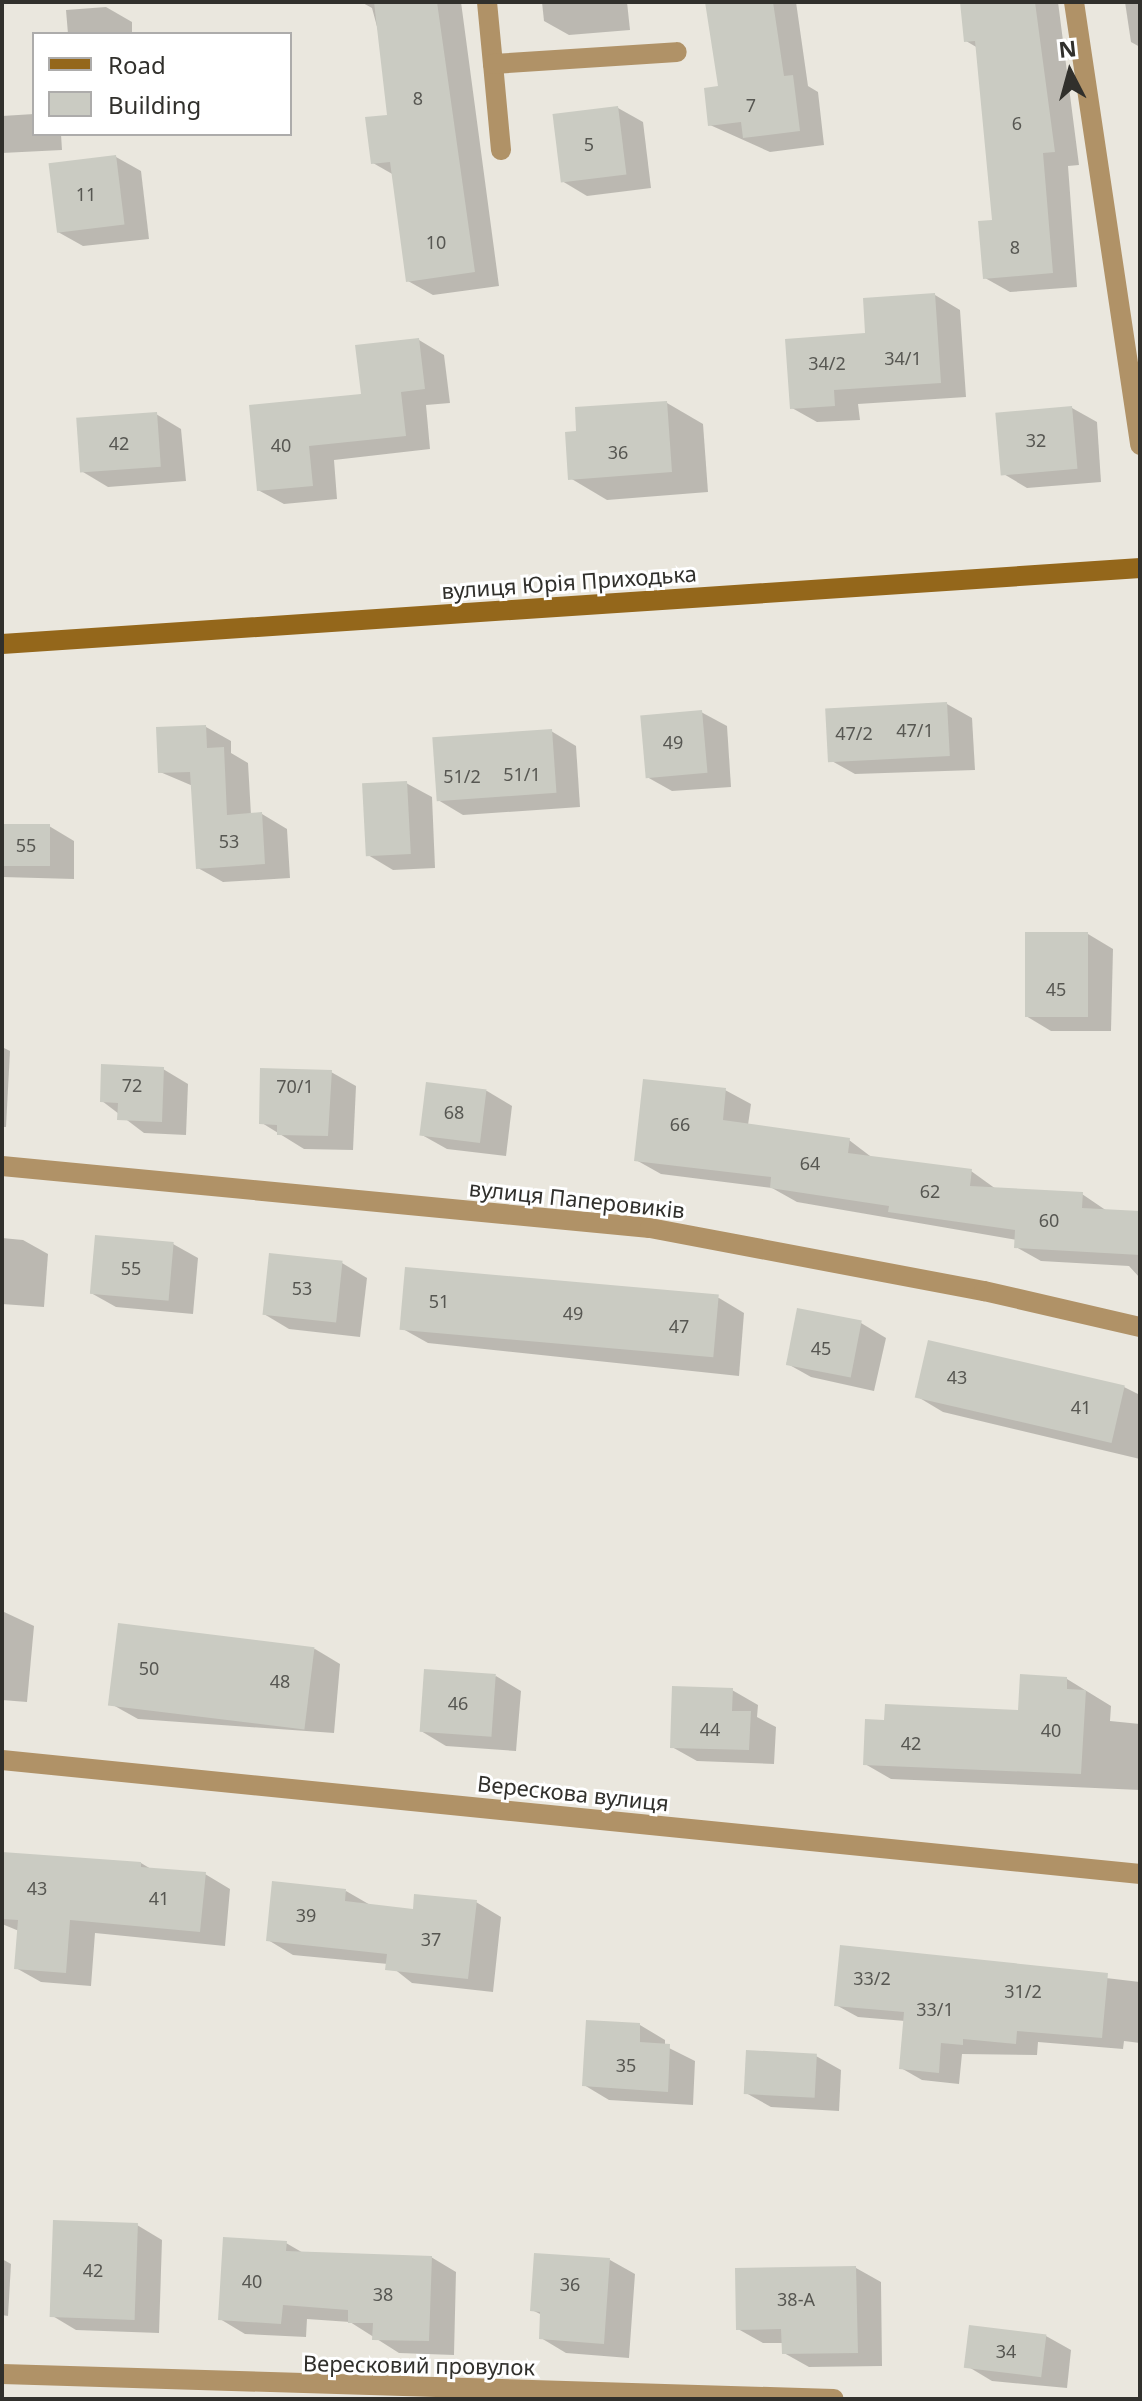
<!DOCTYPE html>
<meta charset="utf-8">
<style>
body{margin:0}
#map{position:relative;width:1142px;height:2401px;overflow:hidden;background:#eae7de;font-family:"Noto Sans",sans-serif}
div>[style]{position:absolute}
.shadow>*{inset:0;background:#0003}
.building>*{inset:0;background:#cacbc2;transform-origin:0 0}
.street>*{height:20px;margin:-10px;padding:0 10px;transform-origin:10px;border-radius:10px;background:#b09267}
.secondary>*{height:20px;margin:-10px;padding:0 10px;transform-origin:10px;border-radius:10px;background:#94671b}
span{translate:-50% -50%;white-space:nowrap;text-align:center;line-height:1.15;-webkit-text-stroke:6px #fff;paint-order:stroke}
.number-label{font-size:18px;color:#575752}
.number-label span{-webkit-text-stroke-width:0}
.street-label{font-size:22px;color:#31302c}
.frame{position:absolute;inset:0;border:4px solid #31302c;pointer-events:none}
.legend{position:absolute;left:32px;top:32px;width:260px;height:104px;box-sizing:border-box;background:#fff;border:2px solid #adacab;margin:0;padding:10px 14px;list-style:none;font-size:24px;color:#31302c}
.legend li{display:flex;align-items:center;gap:16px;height:40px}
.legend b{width:40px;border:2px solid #adacab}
.north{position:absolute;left:1030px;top:32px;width:80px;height:80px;-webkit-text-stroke:6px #fff;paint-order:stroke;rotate:354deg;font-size:22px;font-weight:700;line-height:32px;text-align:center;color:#31302c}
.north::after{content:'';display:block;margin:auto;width:28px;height:36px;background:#31302c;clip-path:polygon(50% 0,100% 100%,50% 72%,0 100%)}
</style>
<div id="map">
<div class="shadow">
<div style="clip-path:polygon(361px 2px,461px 2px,499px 286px,433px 295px,408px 281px,394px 175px,373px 163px,389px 117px,379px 34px,372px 8px)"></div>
<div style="clip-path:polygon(542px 2px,627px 2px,630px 30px,569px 35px,544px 21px)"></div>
<div style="clip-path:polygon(707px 2px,796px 2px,808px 86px,818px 92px,824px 145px,770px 152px,710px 125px,720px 87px)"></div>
<div style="clip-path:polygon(962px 2px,1058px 2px,1079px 165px,1068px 166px,1077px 287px,1010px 292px,985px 278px,995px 222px,978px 48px,966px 41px)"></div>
<div style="clip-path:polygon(1125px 2px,1140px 2px,1140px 47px,1131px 42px)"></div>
<div style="clip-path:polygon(106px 7px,132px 22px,132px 34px,68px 34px,66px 10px)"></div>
<div style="clip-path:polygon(618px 108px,643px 122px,651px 188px,587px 196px,562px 181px)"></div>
<div style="clip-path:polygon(34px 114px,34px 134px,61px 134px,62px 150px,2px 153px,2px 116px)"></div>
<div style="clip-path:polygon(116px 157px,141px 171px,149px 239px,83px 246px,58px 232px)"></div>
<div style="clip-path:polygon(935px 295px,960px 310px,966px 397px,858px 404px,860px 420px,817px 422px,792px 408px,867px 335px)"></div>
<div style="clip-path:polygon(419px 340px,444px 355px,450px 403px,426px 405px,430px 449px,334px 460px,337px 499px,284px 504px,258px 490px)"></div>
<div style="clip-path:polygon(667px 403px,703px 424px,708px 492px,607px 500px,570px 478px,578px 433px)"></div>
<div style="clip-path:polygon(1072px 408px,1097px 422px,1101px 482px,1027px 488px,1002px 473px)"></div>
<div style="clip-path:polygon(156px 414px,181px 429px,186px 481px,108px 487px,83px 472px)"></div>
<div style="clip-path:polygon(947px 704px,972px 718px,975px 770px,855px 774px,830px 760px)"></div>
<div style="clip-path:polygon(701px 712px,727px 726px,731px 787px,672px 791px,647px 777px)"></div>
<div style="clip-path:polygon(206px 727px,231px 741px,231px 753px,248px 763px,251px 815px,262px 814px,287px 829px,290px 878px,223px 882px,198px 868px,193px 786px,160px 772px)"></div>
<div style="clip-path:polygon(551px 731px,576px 746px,580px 807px,463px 815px,438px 800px)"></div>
<div style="clip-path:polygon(406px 783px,432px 797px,435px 868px,393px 870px,368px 855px)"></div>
<div style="clip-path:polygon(49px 826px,74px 841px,74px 879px,2px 877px,2px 827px)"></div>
<div style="clip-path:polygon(1088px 934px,1113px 949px,1111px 1031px,1051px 1031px,1026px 1016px)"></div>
<div style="clip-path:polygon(2px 1047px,10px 1051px,6px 1127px,2px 1127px)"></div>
<div style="clip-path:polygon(163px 1069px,188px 1084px,186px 1135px,144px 1133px,102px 1101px)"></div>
<div style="clip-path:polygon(331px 1072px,356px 1086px,353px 1150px,304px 1149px,262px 1123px)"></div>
<div style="clip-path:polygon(428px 1085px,487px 1091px,512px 1106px,506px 1156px,447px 1149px,422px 1135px)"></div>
<div style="clip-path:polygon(725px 1090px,751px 1104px,748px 1125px,849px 1140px,874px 1159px,971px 1171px,996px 1189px,1082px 1194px,1107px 1211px,1140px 1213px,1140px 1278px,1129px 1266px,1041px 1261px,1016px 1247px,1017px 1240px,797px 1202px,772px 1188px,661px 1174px,636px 1160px)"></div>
<div style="clip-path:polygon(2px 1238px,23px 1240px,48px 1254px,44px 1307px,2px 1304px)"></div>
<div style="clip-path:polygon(173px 1244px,198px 1258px,193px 1314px,116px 1307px,91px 1293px)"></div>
<div style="clip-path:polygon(342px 1263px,367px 1278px,360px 1337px,289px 1329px,264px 1314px)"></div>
<div style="clip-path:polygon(719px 1298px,744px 1313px,739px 1376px,428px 1343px,403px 1329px)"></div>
<div style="clip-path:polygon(861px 1323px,886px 1338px,874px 1391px,811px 1377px,786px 1363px)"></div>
<div style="clip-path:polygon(1124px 1387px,1140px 1395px,1140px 1459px,943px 1412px,918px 1397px)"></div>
<div style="clip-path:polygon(2px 1611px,34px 1626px,27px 1702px,2px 1700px)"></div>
<div style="clip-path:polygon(315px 1649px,340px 1664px,334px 1733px,138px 1719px,113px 1705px)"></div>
<div style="clip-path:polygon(496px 1676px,521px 1691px,516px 1751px,446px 1746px,421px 1731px)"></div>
<div style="clip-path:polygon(1067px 1679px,1111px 1706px,1110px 1721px,1140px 1724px,1140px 1790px,891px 1779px,865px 1764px,886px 1722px,1020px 1712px)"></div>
<div style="clip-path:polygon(732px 1690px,758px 1705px,757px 1717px,776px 1727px,774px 1764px,697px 1761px,672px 1747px)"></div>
<div style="clip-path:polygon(2px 1854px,141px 1863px,151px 1869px,205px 1874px,230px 1889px,225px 1946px,95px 1933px,91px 1986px,41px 1982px,16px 1968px,19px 1931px,2px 1924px)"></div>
<div style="clip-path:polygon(346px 1891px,372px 1906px,414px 1911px,476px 1902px,501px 1917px,493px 1992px,412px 1983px,388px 1964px,293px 1955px,268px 1940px)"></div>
<div style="clip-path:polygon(842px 1947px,1140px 1982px,1140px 2043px,1124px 2041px,1123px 2049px,1038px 2042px,1037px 2055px,962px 2054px,959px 2084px,922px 2080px,901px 2068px,905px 2021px,858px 2017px,836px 2005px)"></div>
<div style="clip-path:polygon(640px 2025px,665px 2040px,665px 2046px,695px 2061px,693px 2105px,609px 2100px,584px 2085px)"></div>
<div style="clip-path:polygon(816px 2056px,841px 2070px,839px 2111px,771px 2107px,746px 2093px)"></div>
<div style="clip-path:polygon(137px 2225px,162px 2240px,159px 2333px,76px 2330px,51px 2315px)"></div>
<div style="clip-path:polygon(286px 2243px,305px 2254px,431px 2257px,456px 2272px,454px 2355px,399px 2353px,350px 2322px,307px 2319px,306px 2337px,245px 2334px,220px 2319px)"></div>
<div style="clip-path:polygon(2px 2259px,11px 2264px,8px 2316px,2px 2315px)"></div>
<div style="clip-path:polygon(610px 2260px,635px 2274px,629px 2358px,566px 2353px,541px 2338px,542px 2315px,532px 2310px)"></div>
<div style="clip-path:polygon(856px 2268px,881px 2282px,882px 2366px,809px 2367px,784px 2353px,784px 2343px,763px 2343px,738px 2329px)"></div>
<div style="clip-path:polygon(1046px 2336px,1071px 2350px,1067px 2388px,992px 2381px,967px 2366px)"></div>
</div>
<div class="building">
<div style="clip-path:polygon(374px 2px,437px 2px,475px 272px,406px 282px,390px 162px,371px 164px,365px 117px,387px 115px)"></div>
<div style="clip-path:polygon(705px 2px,773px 2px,784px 76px,793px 75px,800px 131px,743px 138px,741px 122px,708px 126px,704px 88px,718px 86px)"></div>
<div style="clip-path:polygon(960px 2px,1035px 2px,1055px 152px,1043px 153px,1053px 273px,983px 279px,978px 221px,992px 220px,975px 41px,964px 42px)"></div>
<div style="left:618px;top:106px;width:69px;height:66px;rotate:83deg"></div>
<div style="left:116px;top:155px;width:70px;height:68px;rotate:83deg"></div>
<div style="clip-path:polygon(935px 293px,941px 383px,834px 390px,835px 406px,790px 409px,785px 339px,865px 333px,863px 298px)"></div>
<div style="clip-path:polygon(419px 338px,425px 389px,401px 392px,406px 436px,309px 446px,313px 486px,257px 491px,249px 405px,361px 394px,355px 345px)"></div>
<div style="clip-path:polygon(667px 401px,672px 472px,568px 480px,565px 432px,576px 431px,575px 407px)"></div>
<div style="left:1072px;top:406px;width:63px;height:77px;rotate:85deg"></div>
<div style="left:157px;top:412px;width:55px;height:81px;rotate:86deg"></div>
<div style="left:947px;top:702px;width:54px;height:122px;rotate:87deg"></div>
<div style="left:702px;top:710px;width:63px;height:62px;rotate:85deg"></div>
<div style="clip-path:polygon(206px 725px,207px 748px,224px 747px,227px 815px,262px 812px,265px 864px,196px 869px,190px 772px,158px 773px,156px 727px)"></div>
<div style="left:552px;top:729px;width:64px;height:120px;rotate:86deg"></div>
<div style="left:407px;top:781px;width:73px;height:45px;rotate:87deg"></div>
<div style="left:50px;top:824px;width:42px;height:48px;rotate:90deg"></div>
<div style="left:1025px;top:932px;width:63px;height:85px"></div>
<div style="clip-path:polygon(101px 1064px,164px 1067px,162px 1122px,117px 1120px,118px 1103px,100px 1102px)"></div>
<div style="clip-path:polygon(260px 1068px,332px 1070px,328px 1136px,277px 1135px,277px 1125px,259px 1124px)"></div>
<div style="clip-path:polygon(643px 1079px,726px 1088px,723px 1120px,850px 1138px,848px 1153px,972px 1169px,970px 1186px,1083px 1192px,1082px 1208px,1140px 1211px,1140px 1255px,1014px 1248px,1015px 1230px,888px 1212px,889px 1206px,770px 1188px,771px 1177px,634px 1161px)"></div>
<div style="left:426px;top:1082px;width:61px;height:54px;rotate:7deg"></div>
<div style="left:95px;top:1235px;width:79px;height:59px;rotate:5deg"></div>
<div style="left:269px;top:1253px;width:74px;height:62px;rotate:6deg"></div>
<div style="left:405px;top:1267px;width:315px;height:63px;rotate:5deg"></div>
<div style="left:797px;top:1308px;width:66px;height:58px;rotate:11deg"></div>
<div style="left:928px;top:1340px;width:202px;height:59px;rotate:13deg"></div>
<div style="left:118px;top:1623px;width:198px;height:83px;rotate:7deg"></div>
<div style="left:424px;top:1669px;width:72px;height:63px;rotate:4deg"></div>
<div style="clip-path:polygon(1020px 1674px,1067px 1677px,1067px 1689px,1086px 1690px,1081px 1774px,863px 1765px,865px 1719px,884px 1720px,885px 1704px,1018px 1710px)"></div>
<div style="clip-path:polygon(672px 1686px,733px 1688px,732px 1711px,751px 1711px,749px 1750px,670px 1748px)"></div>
<div style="clip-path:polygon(2px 1852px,141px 1862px,141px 1867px,206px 1872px,200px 1932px,70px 1920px,66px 1973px,14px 1969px,18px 1920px,2px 1919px)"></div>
<div style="clip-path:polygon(272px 1881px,346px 1889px,345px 1901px,413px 1909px,414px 1894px,477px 1900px,468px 1979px,385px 1970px,387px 1954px,266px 1941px)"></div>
<div style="clip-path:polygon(840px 1945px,1108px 1973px,1102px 2038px,1017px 2031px,1016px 2044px,963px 2039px,963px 2045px,941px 2043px,939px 2073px,899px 2069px,904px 2012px,834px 2006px)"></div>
<div style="clip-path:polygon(586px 2020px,640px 2023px,640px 2042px,670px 2044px,668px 2092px,582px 2086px)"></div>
<div style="left:746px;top:2050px;width:71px;height:44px;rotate:3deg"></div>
<div style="left:53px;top:2220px;width:85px;height:97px;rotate:2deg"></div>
<div style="clip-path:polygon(223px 2237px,287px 2241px,286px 2251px,432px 2256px,429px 2341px,372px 2340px,373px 2323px,348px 2323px,348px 2310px,283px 2305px,281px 2324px,218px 2320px)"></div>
<div style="clip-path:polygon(534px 2253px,610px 2258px,604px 2344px,539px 2339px,540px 2312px,530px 2311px)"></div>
<div style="clip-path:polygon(856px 2266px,858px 2353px,782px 2354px,781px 2329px,736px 2330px,735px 2268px)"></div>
<div style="left:969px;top:2325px;width:78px;height:43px;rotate:7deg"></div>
</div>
<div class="street">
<div style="left:487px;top:2px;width:62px;rotate:84.5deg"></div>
<div style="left:1074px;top:2px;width:448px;rotate:81.5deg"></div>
<div style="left:501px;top:150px;width:86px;rotate:-95.3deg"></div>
<div style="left:493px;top:64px;width:184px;rotate:-3.7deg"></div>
<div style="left:2px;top:1166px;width:651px;rotate:5.47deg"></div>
<div style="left:650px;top:1228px;width:340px;rotate:10.7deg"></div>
<div style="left:984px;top:1291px;width:160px;rotate:13deg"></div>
<div style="left:2px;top:1760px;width:1144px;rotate:5.72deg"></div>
<div style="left:2px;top:2374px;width:832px;rotate:1.72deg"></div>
</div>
<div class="secondary">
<div style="left:2px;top:644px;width:1141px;rotate:-3.82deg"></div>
</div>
<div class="number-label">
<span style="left:418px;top:98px">8</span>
<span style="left:751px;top:105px">7</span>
<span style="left:1017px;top:123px">6</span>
<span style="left:589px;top:144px">5</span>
<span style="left:86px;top:194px">11</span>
<span style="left:436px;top:242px">10</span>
<span style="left:1015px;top:247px">8</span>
<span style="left:903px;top:358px">34/1</span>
<span style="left:827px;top:363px">34/2</span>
<span style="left:1036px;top:440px">32</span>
<span style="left:119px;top:443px">42</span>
<span style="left:281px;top:445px">40</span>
<span style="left:618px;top:452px">36</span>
<span style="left:915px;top:730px">47/1</span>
<span style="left:854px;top:733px">47/2</span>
<span style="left:673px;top:742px">49</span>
<span style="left:522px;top:774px">51/1</span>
<span style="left:462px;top:776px">51/2</span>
<span style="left:229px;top:841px">53</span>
<span style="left:26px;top:845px">55</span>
<span style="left:1056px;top:989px">45</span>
<span style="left:132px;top:1085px">72</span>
<span style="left:295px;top:1086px">70/1</span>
<span style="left:454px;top:1112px">68</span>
<span style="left:680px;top:1124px">66</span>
<span style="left:810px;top:1163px">64</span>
<span style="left:930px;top:1191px">62</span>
<span style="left:1049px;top:1220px">60</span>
<span style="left:131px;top:1268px">55</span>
<span style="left:302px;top:1288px">53</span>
<span style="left:439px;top:1301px">51</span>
<span style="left:573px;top:1313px">49</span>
<span style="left:679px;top:1326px">47</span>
<span style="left:821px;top:1348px">45</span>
<span style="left:957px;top:1377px">43</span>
<span style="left:1081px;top:1407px">41</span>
<span style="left:149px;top:1668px">50</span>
<span style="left:280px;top:1681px">48</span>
<span style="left:458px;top:1703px">46</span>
<span style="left:710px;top:1729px">44</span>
<span style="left:1051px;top:1730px">40</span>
<span style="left:911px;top:1743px">42</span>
<span style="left:37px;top:1888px">43</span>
<span style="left:159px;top:1898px">41</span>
<span style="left:306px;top:1915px">39</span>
<span style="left:431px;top:1939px">37</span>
<span style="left:872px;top:1978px">33/2</span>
<span style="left:1023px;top:1991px">31/2</span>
<span style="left:935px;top:2009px">33/1</span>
<span style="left:626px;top:2065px">35</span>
<span style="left:93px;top:2270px">42</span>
<span style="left:252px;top:2281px">40</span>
<span style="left:570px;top:2284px">36</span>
<span style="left:383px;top:2294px">38</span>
<span style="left:796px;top:2299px">38-А</span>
<span style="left:1006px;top:2351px">34</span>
</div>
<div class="street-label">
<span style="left:569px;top:582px;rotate:-4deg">вулиця Юрія Приходька</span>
<span style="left:577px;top:1199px;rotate:6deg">вулиця Паперовиків</span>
<span style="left:573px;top:1793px;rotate:6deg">Верескова вулиця</span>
<span style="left:419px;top:2365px;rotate:1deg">Вересковий провулок</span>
</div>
<div class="frame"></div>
<ul class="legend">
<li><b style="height:10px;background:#94671b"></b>Road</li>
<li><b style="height:22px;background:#cacbc2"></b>Building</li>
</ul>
<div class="north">N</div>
</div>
